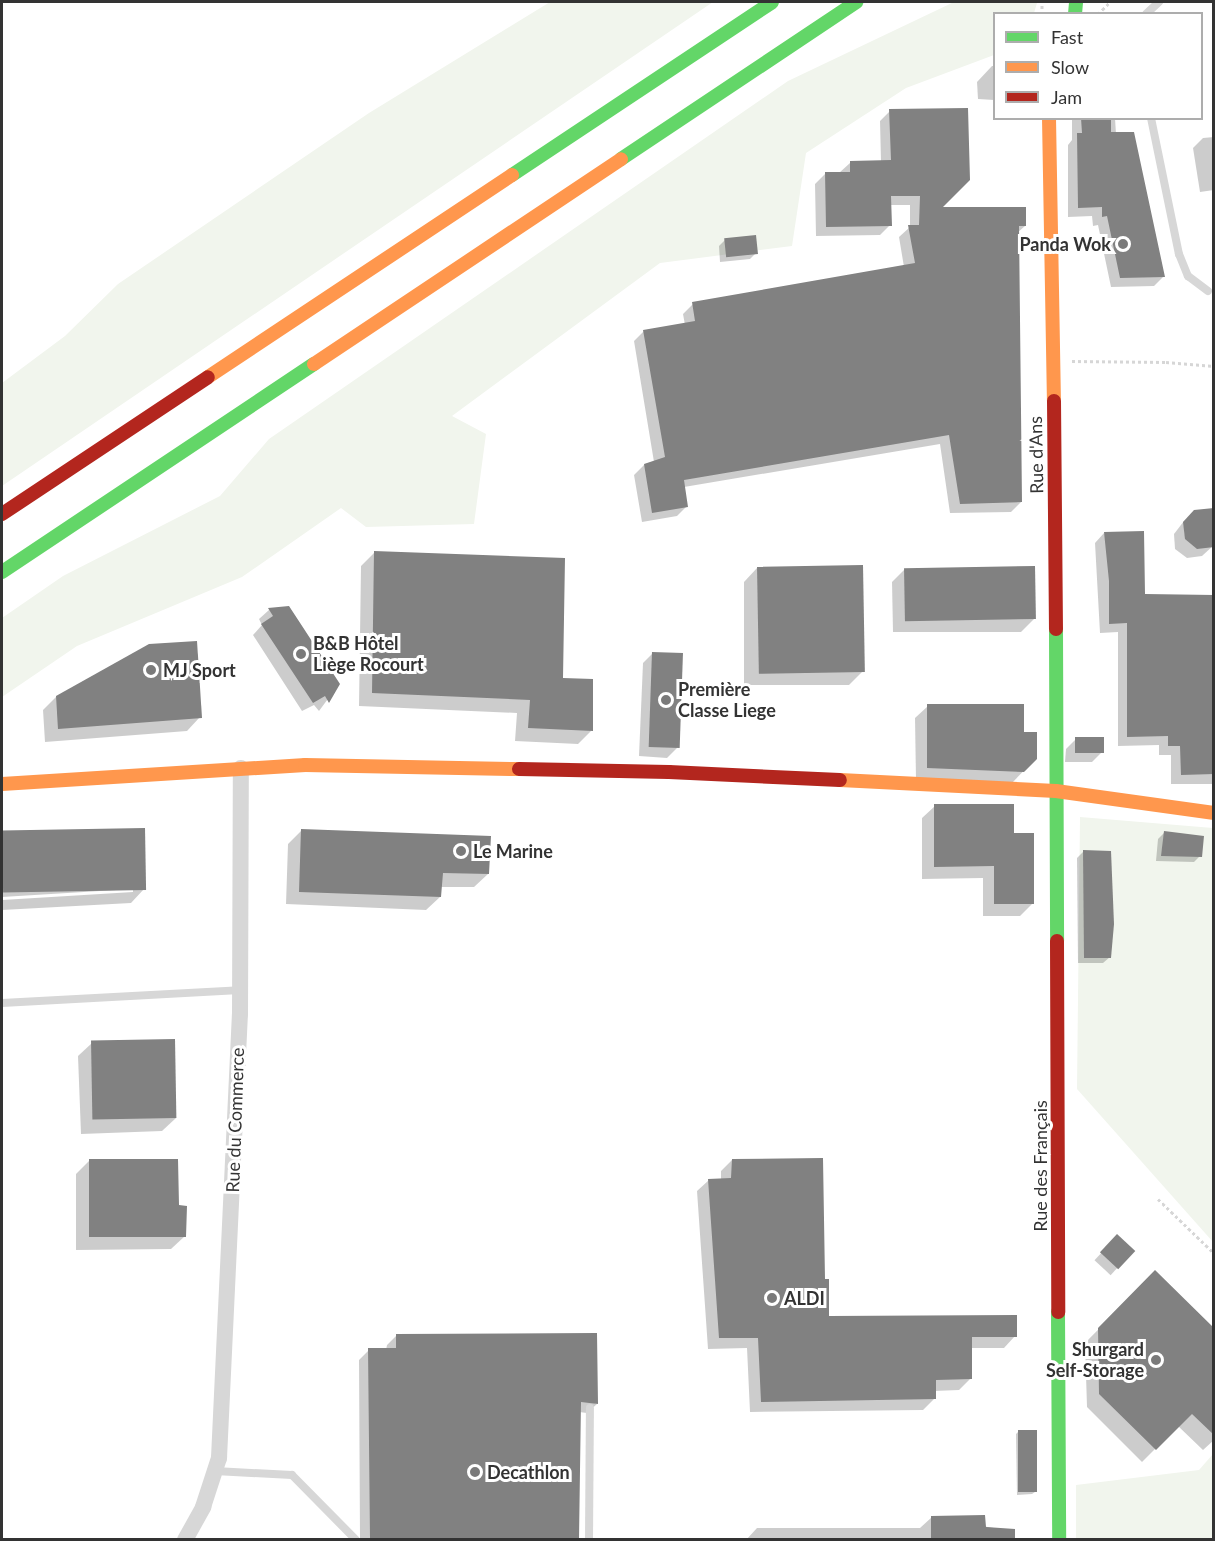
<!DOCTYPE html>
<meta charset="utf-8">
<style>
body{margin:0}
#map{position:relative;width:1215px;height:1541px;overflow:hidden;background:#fff;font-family:Lato,sans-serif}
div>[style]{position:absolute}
.green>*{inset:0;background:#f1f5ed}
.shadow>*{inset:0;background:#0003;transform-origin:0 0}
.building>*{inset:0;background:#818181;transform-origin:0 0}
.path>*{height:3px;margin-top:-1.5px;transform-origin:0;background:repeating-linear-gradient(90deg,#d6d6d6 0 3px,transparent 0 6px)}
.lane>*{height:8px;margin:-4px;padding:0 4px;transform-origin:4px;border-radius:4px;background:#d7d7d7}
.street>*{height:16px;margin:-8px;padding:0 8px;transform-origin:8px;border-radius:8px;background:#d7d7d7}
.fast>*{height:14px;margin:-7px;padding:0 7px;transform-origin:7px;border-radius:7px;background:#63d668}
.slow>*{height:14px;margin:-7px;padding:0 7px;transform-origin:7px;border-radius:7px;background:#ff974d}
.jam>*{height:14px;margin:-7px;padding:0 7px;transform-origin:7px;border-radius:7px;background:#b3261e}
.dots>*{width:16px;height:16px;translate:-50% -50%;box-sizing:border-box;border:3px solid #fff;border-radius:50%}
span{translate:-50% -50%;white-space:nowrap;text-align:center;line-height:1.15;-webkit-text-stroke:6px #fff;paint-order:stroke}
.poi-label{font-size:18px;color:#333;font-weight:700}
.right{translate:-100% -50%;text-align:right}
.left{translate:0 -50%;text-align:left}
.street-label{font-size:18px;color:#333}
.frame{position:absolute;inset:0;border:3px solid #333;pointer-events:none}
.legend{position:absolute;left:993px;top:12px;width:210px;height:108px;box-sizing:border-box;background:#fff;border:2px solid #adadad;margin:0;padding:8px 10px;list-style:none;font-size:18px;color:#333}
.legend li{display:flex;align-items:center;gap:12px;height:30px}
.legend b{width:30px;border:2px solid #adadad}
</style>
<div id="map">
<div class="green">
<div style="clip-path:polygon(550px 2px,713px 2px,2px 486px,2px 383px,65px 336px,118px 284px,369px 113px)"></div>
<div style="clip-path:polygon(954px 2px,1037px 3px,1034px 13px,994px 14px,994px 55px,906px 88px,806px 153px,792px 246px,660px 263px,452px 416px,486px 434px,474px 524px,366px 527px,341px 508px,242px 577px,77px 646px,2px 697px,2px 618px,63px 576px,220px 496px,269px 439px,788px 81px)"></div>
<div style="clip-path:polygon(1080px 817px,1213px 828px,1213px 1242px,1077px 1089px)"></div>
<div style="clip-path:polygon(1213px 1454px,1213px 1539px,1076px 1539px,1076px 1485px,1199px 1470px)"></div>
</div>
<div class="shadow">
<div style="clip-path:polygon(992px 66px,994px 66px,994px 100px,978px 99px,977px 82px)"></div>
<div style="clip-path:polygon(890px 111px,940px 209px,1025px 226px,1017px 233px,1021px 502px,1011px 512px,950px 513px,940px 444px,684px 487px,687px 506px,677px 516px,642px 522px,634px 475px,644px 465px,654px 462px,634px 341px,644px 331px,685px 325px,683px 314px,693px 304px,904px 267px,899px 237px,910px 227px,910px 205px,890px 205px,890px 225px,880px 235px,816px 236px,815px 184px,825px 174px,839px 173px,850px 163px,881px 162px,880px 121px)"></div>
<div style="clip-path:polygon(1072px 118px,1115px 118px,1116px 134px,1163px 277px,1154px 286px,1111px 287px,1098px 225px,1093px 226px,1092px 216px,1068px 217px,1068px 145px,1072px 140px)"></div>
<div style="clip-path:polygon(1214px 137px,1214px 190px,1200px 192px,1193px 148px,1203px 138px)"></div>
<div style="clip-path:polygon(725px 240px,756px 253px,750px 259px,720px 262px,719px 246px)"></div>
<div style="clip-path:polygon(1184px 521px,1214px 545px,1202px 556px,1187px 558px,1175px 549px,1174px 534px)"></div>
<div style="clip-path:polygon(1104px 533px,1143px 596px,1214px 596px,1214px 784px,1171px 784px,1171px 755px,1159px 755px,1159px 745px,1118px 746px,1118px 632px,1100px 633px,1095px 543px)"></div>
<div style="clip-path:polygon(374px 553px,561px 679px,591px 731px,578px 744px,515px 741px,517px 713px,359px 706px,361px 566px)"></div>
<div style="clip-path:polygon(757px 568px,862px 672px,849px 685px,744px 685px,744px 582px)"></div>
<div style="clip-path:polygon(905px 569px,1034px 619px,1021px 632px,893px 632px,892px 582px)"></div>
<div style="clip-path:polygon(289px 607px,339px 684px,319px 711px,314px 705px,302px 711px,253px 635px,262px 625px,259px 619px,269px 610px)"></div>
<div style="clip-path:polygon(653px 653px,677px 748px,667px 758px,639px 756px,643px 663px)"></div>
<div style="clip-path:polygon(56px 697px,200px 717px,187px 731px,45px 742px,43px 710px)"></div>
<div style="clip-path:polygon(928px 706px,1036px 758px,1011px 784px,916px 780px,915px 718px)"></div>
<div style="clip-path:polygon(1076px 739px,1102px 752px,1092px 762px,1065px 762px,1066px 749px)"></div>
<div style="clip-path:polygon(935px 806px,1032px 904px,1020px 916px,983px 916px,983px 878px,922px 879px,922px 818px)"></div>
<div style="clip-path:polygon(143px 830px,144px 889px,131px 903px,2px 910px,2px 900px,133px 892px,133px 889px,2px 897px,2px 837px)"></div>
<div style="clip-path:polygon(302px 830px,488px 874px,474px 887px,440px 887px,440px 897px,426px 910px,286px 904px,288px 844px)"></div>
<div style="clip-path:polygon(1164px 833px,1200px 856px,1194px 862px,1156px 861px,1158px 839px)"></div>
<div style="clip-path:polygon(1083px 852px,1110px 957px,1103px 963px,1078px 963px,1077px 858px)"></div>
<div style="clip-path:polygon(92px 1043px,176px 1118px,162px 1131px,81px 1134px,78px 1056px)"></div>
<div style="clip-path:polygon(732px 1160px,823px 1281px,827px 1318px,1015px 1336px,1004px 1348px,970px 1348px,971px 1378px,959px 1390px,934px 1391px,934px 1399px,923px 1410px,750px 1412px,747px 1348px,708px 1349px,697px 1191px,709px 1180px,721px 1180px,721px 1171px)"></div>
<div style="clip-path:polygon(89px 1161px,178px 1206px,185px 1236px,171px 1249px,76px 1250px,76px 1174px)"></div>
<div style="left:1117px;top:1236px;width:22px;height:33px;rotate:43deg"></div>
<div style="clip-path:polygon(1155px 1272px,1214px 1331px,1214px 1440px,1203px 1450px,1178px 1426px,1142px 1462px,1087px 1407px,1085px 1343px)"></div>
<div style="clip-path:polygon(397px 1335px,597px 1404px,587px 1413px,579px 1412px,577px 1540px,360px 1540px,359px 1360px,369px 1350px,386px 1350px,387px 1345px)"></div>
<div style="clip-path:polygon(1019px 1431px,1035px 1492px,1032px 1494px,1017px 1495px,1016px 1434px)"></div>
<div style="clip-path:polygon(932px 1517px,999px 1529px,999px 1540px,746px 1540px,757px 1528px,920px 1528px)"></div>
</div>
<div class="building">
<div style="clip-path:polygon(968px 108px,970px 180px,943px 207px,1026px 207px,1026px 226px,1019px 226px,1022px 502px,960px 504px,949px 435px,684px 480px,688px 507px,652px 513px,644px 464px,665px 457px,643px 330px,695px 321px,692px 302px,915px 263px,908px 225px,919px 225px,920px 196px,891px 196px,892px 226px,826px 227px,825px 172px,850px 172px,850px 161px,891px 160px,889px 109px)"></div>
<div style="clip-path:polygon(1081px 118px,1111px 118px,1111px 132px,1134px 132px,1165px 277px,1120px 278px,1107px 216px,1102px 217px,1102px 207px,1078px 208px,1077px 133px,1082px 133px)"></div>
<div style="left:756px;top:235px;width:19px;height:32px;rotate:84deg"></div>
<div style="clip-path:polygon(1214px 508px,1214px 547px,1197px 549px,1185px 539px,1183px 522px,1194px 510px)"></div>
<div style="clip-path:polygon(1144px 531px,1145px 594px,1214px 595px,1214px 774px,1181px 775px,1180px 746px,1168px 746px,1168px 736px,1127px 737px,1127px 623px,1109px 624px,1109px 581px,1104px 532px)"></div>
<div style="clip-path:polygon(374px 551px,565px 558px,563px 678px,593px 679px,593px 731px,528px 728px,530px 700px,372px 693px)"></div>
<div style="left:863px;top:565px;width:107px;height:106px;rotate:89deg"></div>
<div style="left:1035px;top:566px;width:53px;height:131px;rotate:89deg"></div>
<div style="clip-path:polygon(289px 606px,340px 684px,329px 703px,325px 696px,313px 703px,261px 624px,273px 616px,268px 608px)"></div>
<div style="clip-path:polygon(197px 641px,202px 718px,58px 729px,56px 696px,149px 644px)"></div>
<div style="left:652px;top:652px;width:31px;height:95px;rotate:2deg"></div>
<div style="clip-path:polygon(927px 704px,1024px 704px,1024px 732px,1037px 732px,1037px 759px,1024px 772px,927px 768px)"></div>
<div style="left:1104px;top:737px;width:16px;height:29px;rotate:90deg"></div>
<div style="clip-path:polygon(934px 804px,1014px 804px,1014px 833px,1034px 833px,1034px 904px,994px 904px,994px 866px,934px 867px)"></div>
<div style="left:145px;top:828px;width:62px;height:143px;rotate:89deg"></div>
<div style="clip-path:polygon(301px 829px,491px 836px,489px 874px,443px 873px,441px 897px,299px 892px)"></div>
<div style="clip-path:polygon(1164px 831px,1204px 836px,1202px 857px,1161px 856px)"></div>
<div style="clip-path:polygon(1083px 850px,1111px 851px,1114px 924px,1111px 958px,1084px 958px)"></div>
<div style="left:175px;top:1039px;width:79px;height:84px;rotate:89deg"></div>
<div style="clip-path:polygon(823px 1158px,825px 1279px,829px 1279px,829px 1316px,1017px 1315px,1017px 1337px,972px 1337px,972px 1379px,936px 1380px,936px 1399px,761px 1402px,758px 1338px,719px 1338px,708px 1179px,731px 1178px,732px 1159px)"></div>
<div style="clip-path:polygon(89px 1159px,178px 1159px,179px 1205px,187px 1206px,186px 1237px,89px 1237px)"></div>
<div style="left:1117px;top:1234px;width:25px;height:25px;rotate:43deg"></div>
<div style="clip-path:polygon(1155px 1270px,1214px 1328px,1214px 1435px,1192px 1414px,1156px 1450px,1099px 1394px,1098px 1328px)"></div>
<div style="clip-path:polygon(597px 1333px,598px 1404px,581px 1402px,579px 1539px,370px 1539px,368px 1348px,396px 1348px,396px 1334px)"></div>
<div style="left:1018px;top:1430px;width:19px;height:62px"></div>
<div style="clip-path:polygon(985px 1515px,986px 1527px,1015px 1529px,1015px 1539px,931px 1539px,931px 1516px)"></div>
</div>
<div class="path">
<div style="left:1042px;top:14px;width:12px;rotate:-90deg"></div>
<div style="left:1098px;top:14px;width:17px;rotate:-45deg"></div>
<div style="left:1072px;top:361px;width:94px;rotate:0.6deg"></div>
<div style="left:1166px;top:362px;width:48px;rotate:4.8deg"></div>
<div style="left:1158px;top:1199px;width:78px;rotate:44deg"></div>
</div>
<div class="lane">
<div style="left:1146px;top:14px;width:18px;rotate:-43deg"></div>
<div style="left:1151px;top:118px;width:139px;rotate:78.4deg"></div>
<div style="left:1179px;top:254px;width:24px;rotate:68deg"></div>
<div style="left:1188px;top:276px;width:25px;rotate:37deg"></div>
<div style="left:2px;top:1003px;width:238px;rotate:-3.1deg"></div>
<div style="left:215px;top:1471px;width:77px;rotate:3deg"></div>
<div style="left:292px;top:1475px;width:91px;rotate:45.4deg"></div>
<div style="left:589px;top:1540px;width:132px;rotate:-89.6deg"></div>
</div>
<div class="street">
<div style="left:185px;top:1540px;width:38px;rotate:-61deg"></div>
<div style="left:203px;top:1507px;width:52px;rotate:-71.9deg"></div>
<div style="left:219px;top:1458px;width:444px;rotate:-87.3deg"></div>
<div style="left:240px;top:1014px;width:246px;rotate:-89.8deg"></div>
</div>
<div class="fast">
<div style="left:1075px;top:14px;width:12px;rotate:-85deg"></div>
<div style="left:621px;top:159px;width:283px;rotate:-33.7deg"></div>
<div style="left:512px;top:175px;width:312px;rotate:-33.6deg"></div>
<div style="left:2px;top:572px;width:375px;rotate:-33.7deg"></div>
<div style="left:1056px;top:629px;width:312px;rotate:89.8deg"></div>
<div style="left:1058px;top:1312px;width:228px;rotate:89.7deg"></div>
</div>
<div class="slow">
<div style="left:1049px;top:118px;width:283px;rotate:89deg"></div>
<div style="left:314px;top:364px;width:369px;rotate:-33.7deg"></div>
<div style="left:208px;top:377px;width:365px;rotate:-33.6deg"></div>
<div style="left:840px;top:780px;width:216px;rotate:2.9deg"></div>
<div style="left:1056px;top:791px;width:160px;rotate:7.9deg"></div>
<div style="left:2px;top:784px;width:304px;rotate:-3.6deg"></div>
<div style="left:305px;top:765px;width:214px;rotate:1.1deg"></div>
</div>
<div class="jam">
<div style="left:1054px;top:401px;width:228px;rotate:89.5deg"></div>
<div style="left:2px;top:514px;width:247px;rotate:-33.6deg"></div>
<div style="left:519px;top:769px;width:150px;rotate:1.1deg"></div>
<div style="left:669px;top:772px;width:171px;rotate:2.7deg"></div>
<div style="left:1057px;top:941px;width:371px;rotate:89.8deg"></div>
</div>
<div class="dots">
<div style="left:1123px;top:244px;background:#7a7a7a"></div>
<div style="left:301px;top:654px;background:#7a7a7a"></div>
<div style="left:151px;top:670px;background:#7a7a7a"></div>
<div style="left:666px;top:700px;background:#7a7a7a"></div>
<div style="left:461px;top:851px;background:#7a7a7a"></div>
<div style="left:772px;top:1298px;background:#7a7a7a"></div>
<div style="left:1156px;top:1360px;background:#7a7a7a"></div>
<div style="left:475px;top:1472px;background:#7a7a7a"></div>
</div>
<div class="poi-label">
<span class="right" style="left:1111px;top:244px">Panda Wok</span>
<span class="left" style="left:313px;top:654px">B&amp;B Hôtel<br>Liège Rocourt</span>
<span class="left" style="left:163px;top:670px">MJ Sport</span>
<span class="left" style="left:678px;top:700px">Première<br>Classe Liege</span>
<span class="left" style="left:473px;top:851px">Le Marine</span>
<span class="left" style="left:784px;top:1298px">ALDI</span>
<span class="right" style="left:1144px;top:1360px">Shurgard<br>Self-Storage</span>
<span class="left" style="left:487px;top:1472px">Decathlon</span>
</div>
<div class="street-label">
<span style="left:1036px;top:455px;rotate:-91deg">Rue d'Ans</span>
<span style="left:235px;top:1120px;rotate:-88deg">Rue du Commerce</span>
<span style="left:1040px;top:1166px;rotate:-90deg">Rue des Français</span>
</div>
<div class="frame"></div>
<ul class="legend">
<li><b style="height:8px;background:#63d668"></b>Fast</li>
<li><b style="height:8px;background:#ff974d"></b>Slow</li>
<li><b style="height:8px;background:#b3261e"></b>Jam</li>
</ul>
</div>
